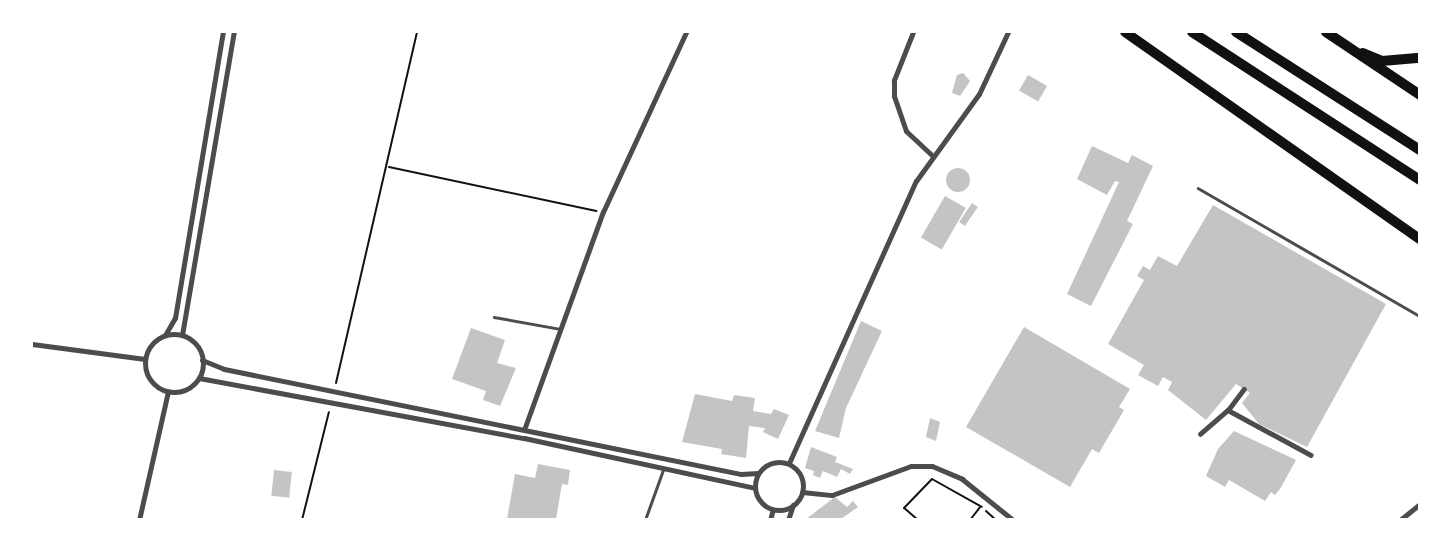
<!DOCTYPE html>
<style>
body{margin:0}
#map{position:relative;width:1451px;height:551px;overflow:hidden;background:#fff;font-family:Raleway,sans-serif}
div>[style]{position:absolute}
.building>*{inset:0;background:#c4c4c4;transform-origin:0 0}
.round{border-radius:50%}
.path>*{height:2px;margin:-1px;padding:0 1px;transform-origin:1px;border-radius:1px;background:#111}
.service>*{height:2.5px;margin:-1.25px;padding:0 1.25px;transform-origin:1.25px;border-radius:1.25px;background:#4c4c4c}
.pedestrian>*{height:4.5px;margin:-2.25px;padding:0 2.25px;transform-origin:2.25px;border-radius:2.25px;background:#4c4c4c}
.minor>*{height:5px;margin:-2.5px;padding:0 2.5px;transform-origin:2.5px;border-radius:2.5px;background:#4c4c4c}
.minor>.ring{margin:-2.5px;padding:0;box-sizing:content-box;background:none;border:5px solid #4c4c4c;border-radius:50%}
.motorway>*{height:10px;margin:-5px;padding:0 5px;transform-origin:5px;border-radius:5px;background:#111}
span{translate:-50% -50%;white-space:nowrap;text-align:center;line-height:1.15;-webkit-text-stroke:7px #fff;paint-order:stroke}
.frame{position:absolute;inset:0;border:33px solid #fff;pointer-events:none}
</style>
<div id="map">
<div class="building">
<div style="clip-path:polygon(963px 73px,970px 81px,960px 96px,952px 93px,957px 75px)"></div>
<div style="left:1028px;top:75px;width:22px;height:18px;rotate:30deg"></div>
<div style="clip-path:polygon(1092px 146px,1128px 163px,1132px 155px,1153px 166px,1127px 221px,1133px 224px,1091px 306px,1067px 294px,1119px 182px,1115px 181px,1107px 195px,1077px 179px)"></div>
<div class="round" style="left:946px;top:168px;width:24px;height:24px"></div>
<div style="left:945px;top:196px;width:24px;height:48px;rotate:30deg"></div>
<div style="left:972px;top:203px;width:7px;height:23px;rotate:34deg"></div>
<div style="clip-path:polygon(1213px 205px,1386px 304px,1307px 447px,1259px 424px,1242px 403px,1250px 393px,1236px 384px,1206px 420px,1168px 390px,1172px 382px,1163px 377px,1158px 386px,1138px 375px,1144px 365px,1108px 344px,1144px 280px,1137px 276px,1143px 266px,1150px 270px,1158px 256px,1177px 266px)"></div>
<div style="clip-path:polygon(861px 321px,882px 331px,846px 408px,839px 438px,815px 431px)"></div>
<div style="clip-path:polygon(1024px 327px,1130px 389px,1119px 407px,1124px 410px,1099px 453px,1092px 449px,1070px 487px,966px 427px)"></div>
<div style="clip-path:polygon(471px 328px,505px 340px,497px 363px,516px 368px,500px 406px,483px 400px,486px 391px,452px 379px)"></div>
<div style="clip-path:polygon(695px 394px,732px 401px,734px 395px,755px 398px,753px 411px,771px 414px,774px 409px,789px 415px,778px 439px,763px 432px,765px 428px,749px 426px,746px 458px,721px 454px,722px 449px,682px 442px)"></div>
<div style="clip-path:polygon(930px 418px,940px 422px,936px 441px,926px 437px)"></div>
<div style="clip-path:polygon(1234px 431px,1296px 460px,1280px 489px,1275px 495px,1271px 492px,1265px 501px,1229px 480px,1225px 487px,1206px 476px,1218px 449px)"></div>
<div style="clip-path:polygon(811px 447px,837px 457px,835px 462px,853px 469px,850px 474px,841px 469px,837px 477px,823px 471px,820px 478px,813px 475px,814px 471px,805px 468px)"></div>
<div style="clip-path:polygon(538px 464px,570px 470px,568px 485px,562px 484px,556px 519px,507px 519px,515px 474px,535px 478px)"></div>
<div style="left:274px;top:470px;width:18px;height:26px;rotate:6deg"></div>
<div style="clip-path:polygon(835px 497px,847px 507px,853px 501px,858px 507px,841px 519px,806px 519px)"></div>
</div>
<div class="path">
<div style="left:389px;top:167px;width:212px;rotate:12deg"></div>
<div style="left:336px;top:383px;width:360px;rotate:-77deg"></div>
<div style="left:986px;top:511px;width:13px;rotate:42deg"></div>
<div style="left:302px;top:520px;width:111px;rotate:-76deg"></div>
<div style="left:918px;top:520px;width:18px;rotate:-139deg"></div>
<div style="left:904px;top:508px;width:40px;rotate:-46deg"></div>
<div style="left:932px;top:479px;width:57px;rotate:29.2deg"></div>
<div style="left:970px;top:520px;width:16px;rotate:-52deg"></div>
</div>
<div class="service">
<div style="left:1198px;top:188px;width:256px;rotate:30deg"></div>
<div style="left:494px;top:317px;width:68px;rotate:10.2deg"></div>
<div style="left:645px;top:520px;width:53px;rotate:-70.2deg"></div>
</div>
<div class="pedestrian">
<div style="left:1228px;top:410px;width:26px;rotate:-53deg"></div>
<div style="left:1200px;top:434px;width:37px;rotate:-41deg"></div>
<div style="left:1228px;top:410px;width:94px;rotate:28.5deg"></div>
</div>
<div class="minor">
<div style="left:913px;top:32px;width:52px;rotate:111.6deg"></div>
<div style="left:894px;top:80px;width:16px;rotate:90deg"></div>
<div style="left:894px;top:96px;width:37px;rotate:71deg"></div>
<div style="left:906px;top:131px;width:37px;rotate:43deg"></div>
<div class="ring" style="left:145px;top:334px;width:53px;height:53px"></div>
<div style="left:165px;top:335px;width:20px;rotate:-60deg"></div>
<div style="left:175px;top:318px;width:290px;rotate:-80.5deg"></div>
<div style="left:182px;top:335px;width:307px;rotate:-80.3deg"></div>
<div style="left:32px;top:344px;width:114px;rotate:7.6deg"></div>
<div style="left:202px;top:360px;width:24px;rotate:22deg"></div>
<div style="left:224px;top:369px;width:528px;rotate:11.48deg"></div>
<div style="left:741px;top:474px;width:17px;rotate:-3deg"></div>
<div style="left:199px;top:378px;width:330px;rotate:10.5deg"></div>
<div style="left:524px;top:438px;width:236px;rotate:12.2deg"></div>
<div style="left:525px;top:427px;width:229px;rotate:-70.1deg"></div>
<div style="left:603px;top:212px;width:198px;rotate:-65.2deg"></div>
<div class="ring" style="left:755px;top:462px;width:43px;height:43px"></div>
<div style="left:789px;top:463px;width:309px;rotate:-65.8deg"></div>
<div style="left:916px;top:181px;width:107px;rotate:-54.1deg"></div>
<div style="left:979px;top:94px;width:68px;rotate:-64.9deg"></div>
<div style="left:802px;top:492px;width:30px;rotate:6deg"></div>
<div style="left:832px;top:495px;width:84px;rotate:-20.2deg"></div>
<div style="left:911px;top:466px;width:21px"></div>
<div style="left:932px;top:466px;width:33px;rotate:23deg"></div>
<div style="left:962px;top:479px;width:65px;rotate:38.8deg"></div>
<div style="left:139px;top:520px;width:132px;rotate:-77.3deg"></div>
<div style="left:770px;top:520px;width:11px;rotate:-75deg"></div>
<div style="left:788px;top:520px;width:16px;rotate:-72deg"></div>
<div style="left:1400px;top:520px;width:26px;rotate:-39deg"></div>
</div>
<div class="motorway">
<div style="left:1125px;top:32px;width:360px;rotate:35.1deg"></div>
<div style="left:1192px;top:32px;width:272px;rotate:33deg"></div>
<div style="left:1236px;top:32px;width:219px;rotate:32.7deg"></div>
<div style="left:1326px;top:32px;width:113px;rotate:33.8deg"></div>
<div style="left:1363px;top:53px;width:21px;rotate:23deg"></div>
<div style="left:1382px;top:61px;width:38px;rotate:-5deg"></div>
</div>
<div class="frame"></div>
</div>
